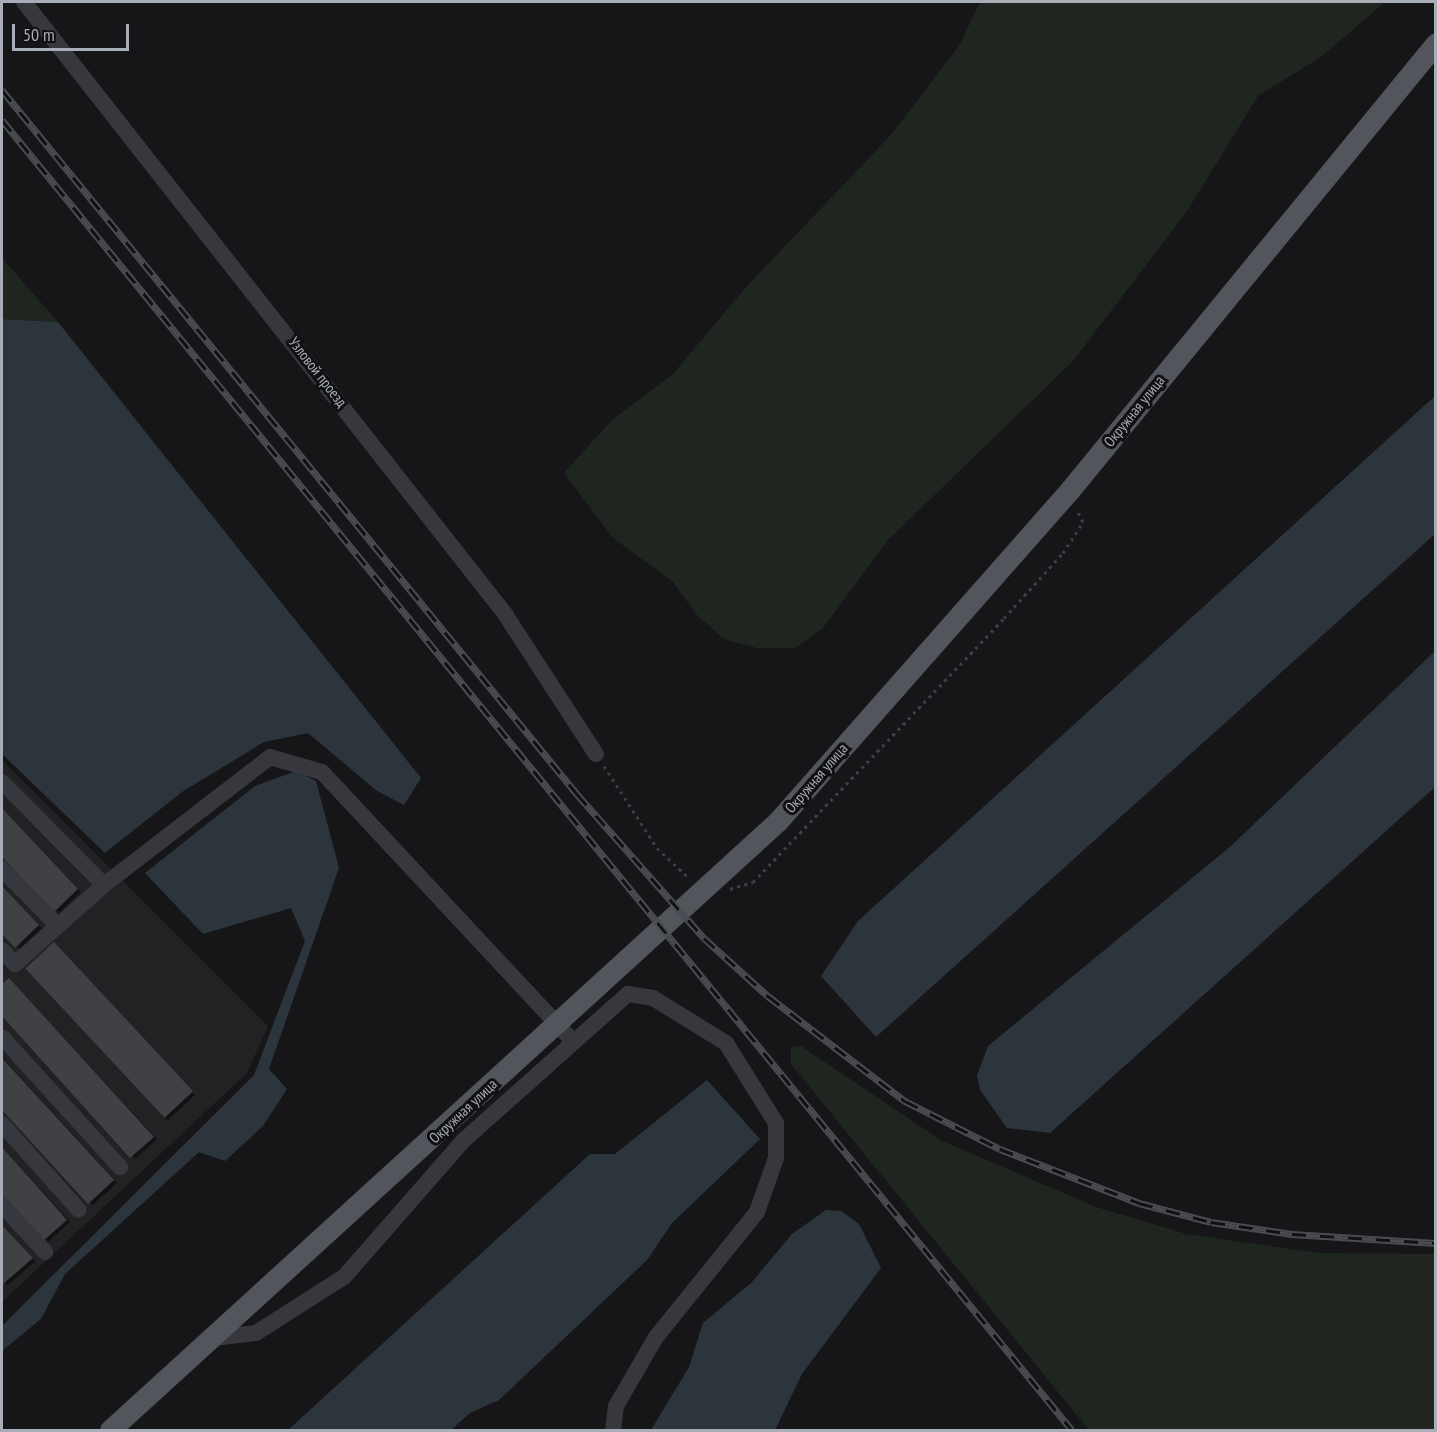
<!DOCTYPE html>
<meta charset="utf-8">
<style>
body{margin:0}
#map{position:relative;width:1437px;height:1432px;overflow:hidden;background:#161618;font-family:"PT Sans Narrow",sans-serif}
div>[style]{position:absolute}
.built>*{inset:0;background:#222225}
.green>*{inset:0;background:#1e261f}
.water>*{inset:0;background:#2c353c}
.shadow>*{inset:0;background:#0007}
.building>*{inset:0;background:#404145;transform-origin:0 0}
.path>*{height:3px;margin-top:-1.5px;transform-origin:0;background:repeating-linear-gradient(90deg,#3d3f44 0 3px,transparent 0 7.5px)}
.minor>*{height:16px;margin:-8px;padding:0 8px;transform-origin:8px;border-radius:8px;background:#37383d}
.major>*{height:21px;margin:-10.5px;padding:0 10.5px;transform-origin:10.5px;border-radius:10.5px;background:#53555c}
.rail>*{height:7px;margin-top:-3.5px;transform-origin:0;background:repeating-linear-gradient(90deg,#111113 0 14px,#4a4c52 0 28px);box-sizing:border-box;border-block:2px solid #4a4c52}
span{translate:-50% -50%;white-space:nowrap;text-align:center;line-height:1.15;-webkit-text-stroke:6px #111113;paint-order:stroke}
.street-label{font-size:15px;color:#a8adb8}
.frame{position:absolute;inset:0;border:3px solid #a8adb8;pointer-events:none}
.scale{position:absolute;left:12px;top:24px;width:117px;height:27px;box-sizing:border-box;border:3px solid #a8adb8;border-top:0;padding-left:8px;font-size:18px;line-height:21px;white-space:nowrap;color:#a8adb8;-webkit-text-stroke:4px #111113;paint-order:stroke}
</style>
<div id="map">
<div class="built">
<div style="clip-path:polygon(2px 760px,268px 1026px,247px 1073px,2px 1302px)"></div>
</div>
<div class="green">
<div style="clip-path:polygon(980px 2px,1385px 2px,1321px 57px,1258px 96px,1187px 211px,1073px 361px,888px 540px,823px 628px,795px 648px,757px 648px,724px 639px,697px 615px,673px 582px,613px 538px,564px 473px,612px 420px,672px 375px,747px 286px,890px 136px,959px 46px)"></div>
<div style="clip-path:polygon(2px 258px,58px 322px,2px 319px)"></div>
<div style="clip-path:polygon(801px 1046px,942px 1141px,1096px 1207px,1186px 1234px,1320px 1253px,1435px 1254px,1435px 1430px,1089px 1430px,791px 1064px,791px 1047px)"></div>
</div>
<div class="water">
<div style="clip-path:polygon(2px 319px,58px 322px,421px 778px,404px 805px,377px 791px,308px 733px,264px 742px,182px 792px,105px 853px,2px 754px)"></div>
<div style="clip-path:polygon(1435px 396px,1435px 534px,876px 1037px,821px 976px,858px 921px)"></div>
<div style="clip-path:polygon(1435px 651px,1435px 787px,1050px 1133px,1007px 1128px,980px 1090px,977px 1075px,988px 1046px,1231px 846px)"></div>
<div style="clip-path:polygon(296px 771px,316px 781px,339px 868px,269px 1069px,287px 1089px,263px 1126px,225px 1161px,199px 1152px,65px 1274px,41px 1319px,2px 1351px,2px 1326px,254px 1075px,305px 941px,291px 908px,203px 934px,145px 873px,255px 786px)"></div>
<div style="clip-path:polygon(707px 1080px,760px 1139px,672px 1223px,647px 1260px,499px 1400px,470px 1413px,451px 1430px,288px 1430px,590px 1154px,615px 1154px)"></div>
<div style="clip-path:polygon(826px 1210px,841px 1211px,859px 1224px,881px 1268px,802px 1374px,775px 1430px,651px 1430px,689px 1367px,703px 1323px,751px 1283px,792px 1234px)"></div>
</div>
<div class="shadow">
<div style="clip-path:polygon(2px 808px,81px 892px,59px 913px,2px 855px)"></div>
<div style="clip-path:polygon(2px 886px,42px 928px,20px 949px,2px 931px)"></div>
<div style="clip-path:polygon(54px 943px,195px 1095px,168px 1120px,164px 1118px)"></div>
<div style="clip-path:polygon(9px 979px,157px 1139px,135px 1159px,2px 1014px,2px 986px)"></div>
<div style="clip-path:polygon(2px 1057px,117px 1183px,93px 1205px,2px 1108px)"></div>
<div style="clip-path:polygon(2px 1147px,70px 1222px,48px 1242px,2px 1193px)"></div>
<div style="clip-path:polygon(2px 1225px,36px 1261px,8px 1285px,2px 1281px)"></div>
</div>
<div class="building">
<div style="clip-path:polygon(2px 808px,78px 889px,54px 912px,2px 857px)"></div>
<div style="clip-path:polygon(2px 886px,39px 925px,15px 948px,2px 934px)"></div>
<div style="left:54px;top:942px;width:204px;height:39px;rotate:47deg"></div>
<div style="clip-path:polygon(9px 978px,154px 1137px,130px 1158px,2px 1016px,2px 984px)"></div>
<div style="clip-path:polygon(2px 1058px,114px 1180px,88px 1204px,2px 1110px)"></div>
<div style="clip-path:polygon(2px 1147px,67px 1220px,43px 1241px,2px 1195px)"></div>
<div style="clip-path:polygon(2px 1225px,33px 1258px,3px 1284px,2px 1283px)"></div>
</div>
<div class="path">
<div style="left:604px;top:766px;width:98px;rotate:57.1deg"></div>
<div style="left:657px;top:848px;width:45px;rotate:43.2deg"></div>
<div style="left:730px;top:889px;width:24px;rotate:-17deg"></div>
<div style="left:753px;top:882px;width:364px;rotate:-46.4deg"></div>
<div style="left:1004px;top:618px;width:88px;rotate:-47.8deg"></div>
<div style="left:1063px;top:553px;width:37px;rotate:-57deg"></div>
<div style="left:1083px;top:522px;width:14px;rotate:-115deg"></div>
</div>
<div class="minor">
<div style="left:24px;top:2px;width:778px;rotate:51.83deg"></div>
<div style="left:505px;top:614px;width:167px;rotate:57deg"></div>
<div style="left:2px;top:782px;width:145px;rotate:45.3deg"></div>
<div style="left:104px;top:885px;width:119px;rotate:138.4deg"></div>
<div style="left:15px;top:964px;width:19px;rotate:-133deg"></div>
<div style="left:2px;top:869px;width:78px;rotate:45.5deg"></div>
<div style="left:104px;top:885px;width:210px;rotate:-37.6deg"></div>
<div style="left:270px;top:757px;width:54px;rotate:16.1deg"></div>
<div style="left:322px;top:772px;width:369px;rotate:47deg"></div>
<div style="left:2px;top:1037px;width:176px;rotate:47.8deg"></div>
<div style="left:2px;top:1124px;width:115px;rotate:48.2deg"></div>
<div style="left:2px;top:1205px;width:64px;rotate:47.5deg"></div>
<div style="left:213px;top:1338px;width:43px;rotate:-6.6deg"></div>
<div style="left:256px;top:1333px;width:104px;rotate:-32.5deg"></div>
<div style="left:344px;top:1277px;width:182px;rotate:-48.8deg"></div>
<div style="left:464px;top:1140px;width:220px;rotate:-41.7deg"></div>
<div style="left:628px;top:994px;width:25px;rotate:9deg"></div>
<div style="left:653px;top:998px;width:86px;rotate:31.7deg"></div>
<div style="left:726px;top:1043px;width:94px;rotate:58deg"></div>
<div style="left:776px;top:1123px;width:35px;rotate:90deg"></div>
<div style="left:776px;top:1158px;width:57px;rotate:109.4deg"></div>
<div style="left:757px;top:1212px;width:161px;rotate:128.9deg"></div>
<div style="left:656px;top:1337px;width:80px;rotate:120.1deg"></div>
<div style="left:616px;top:1406px;width:24px;rotate:97deg"></div>
</div>
<div class="major">
<div style="left:110px;top:1430px;width:904px;rotate:-42.35deg"></div>
<div style="left:778px;top:821px;width:440px;rotate:-48.6deg"></div>
<div style="left:1069px;top:491px;width:579px;rotate:-50.68deg"></div>
</div>
<div class="rail">
<div style="left:2px;top:90px;width:909px;rotate:50.76deg"></div>
<div style="left:577px;top:794px;width:192px;rotate:48.6deg"></div>
<div style="left:704px;top:938px;width:86px;rotate:42.2deg"></div>
<div style="left:768px;top:996px;width:173px;rotate:37.5deg"></div>
<div style="left:905px;top:1101px;width:106px;rotate:26.8deg"></div>
<div style="left:1000px;top:1149px;width:149px;rotate:21.2deg"></div>
<div style="left:1139px;top:1203px;width:74px;rotate:14.8deg"></div>
<div style="left:1211px;top:1222px;width:82px;rotate:8.4deg"></div>
<div style="left:1292px;top:1234px;width:144px;rotate:3.6deg"></div>
<div style="left:2px;top:120px;width:1691px;rotate:50.76deg"></div>
</div>
<div class="street-label">
<span style="left:318px;top:372px;rotate:52deg">Узловой проезд</span>
<span style="left:1134px;top:411px;rotate:-51deg">Окружная улица</span>
<span style="left:816px;top:778px;rotate:-49deg">Окружная улица</span>
<span style="left:463px;top:1111px;rotate:-43deg">Окружная улица</span>
</div>
<div class="frame"></div>
<div class="scale">50 m</div>
</div>
